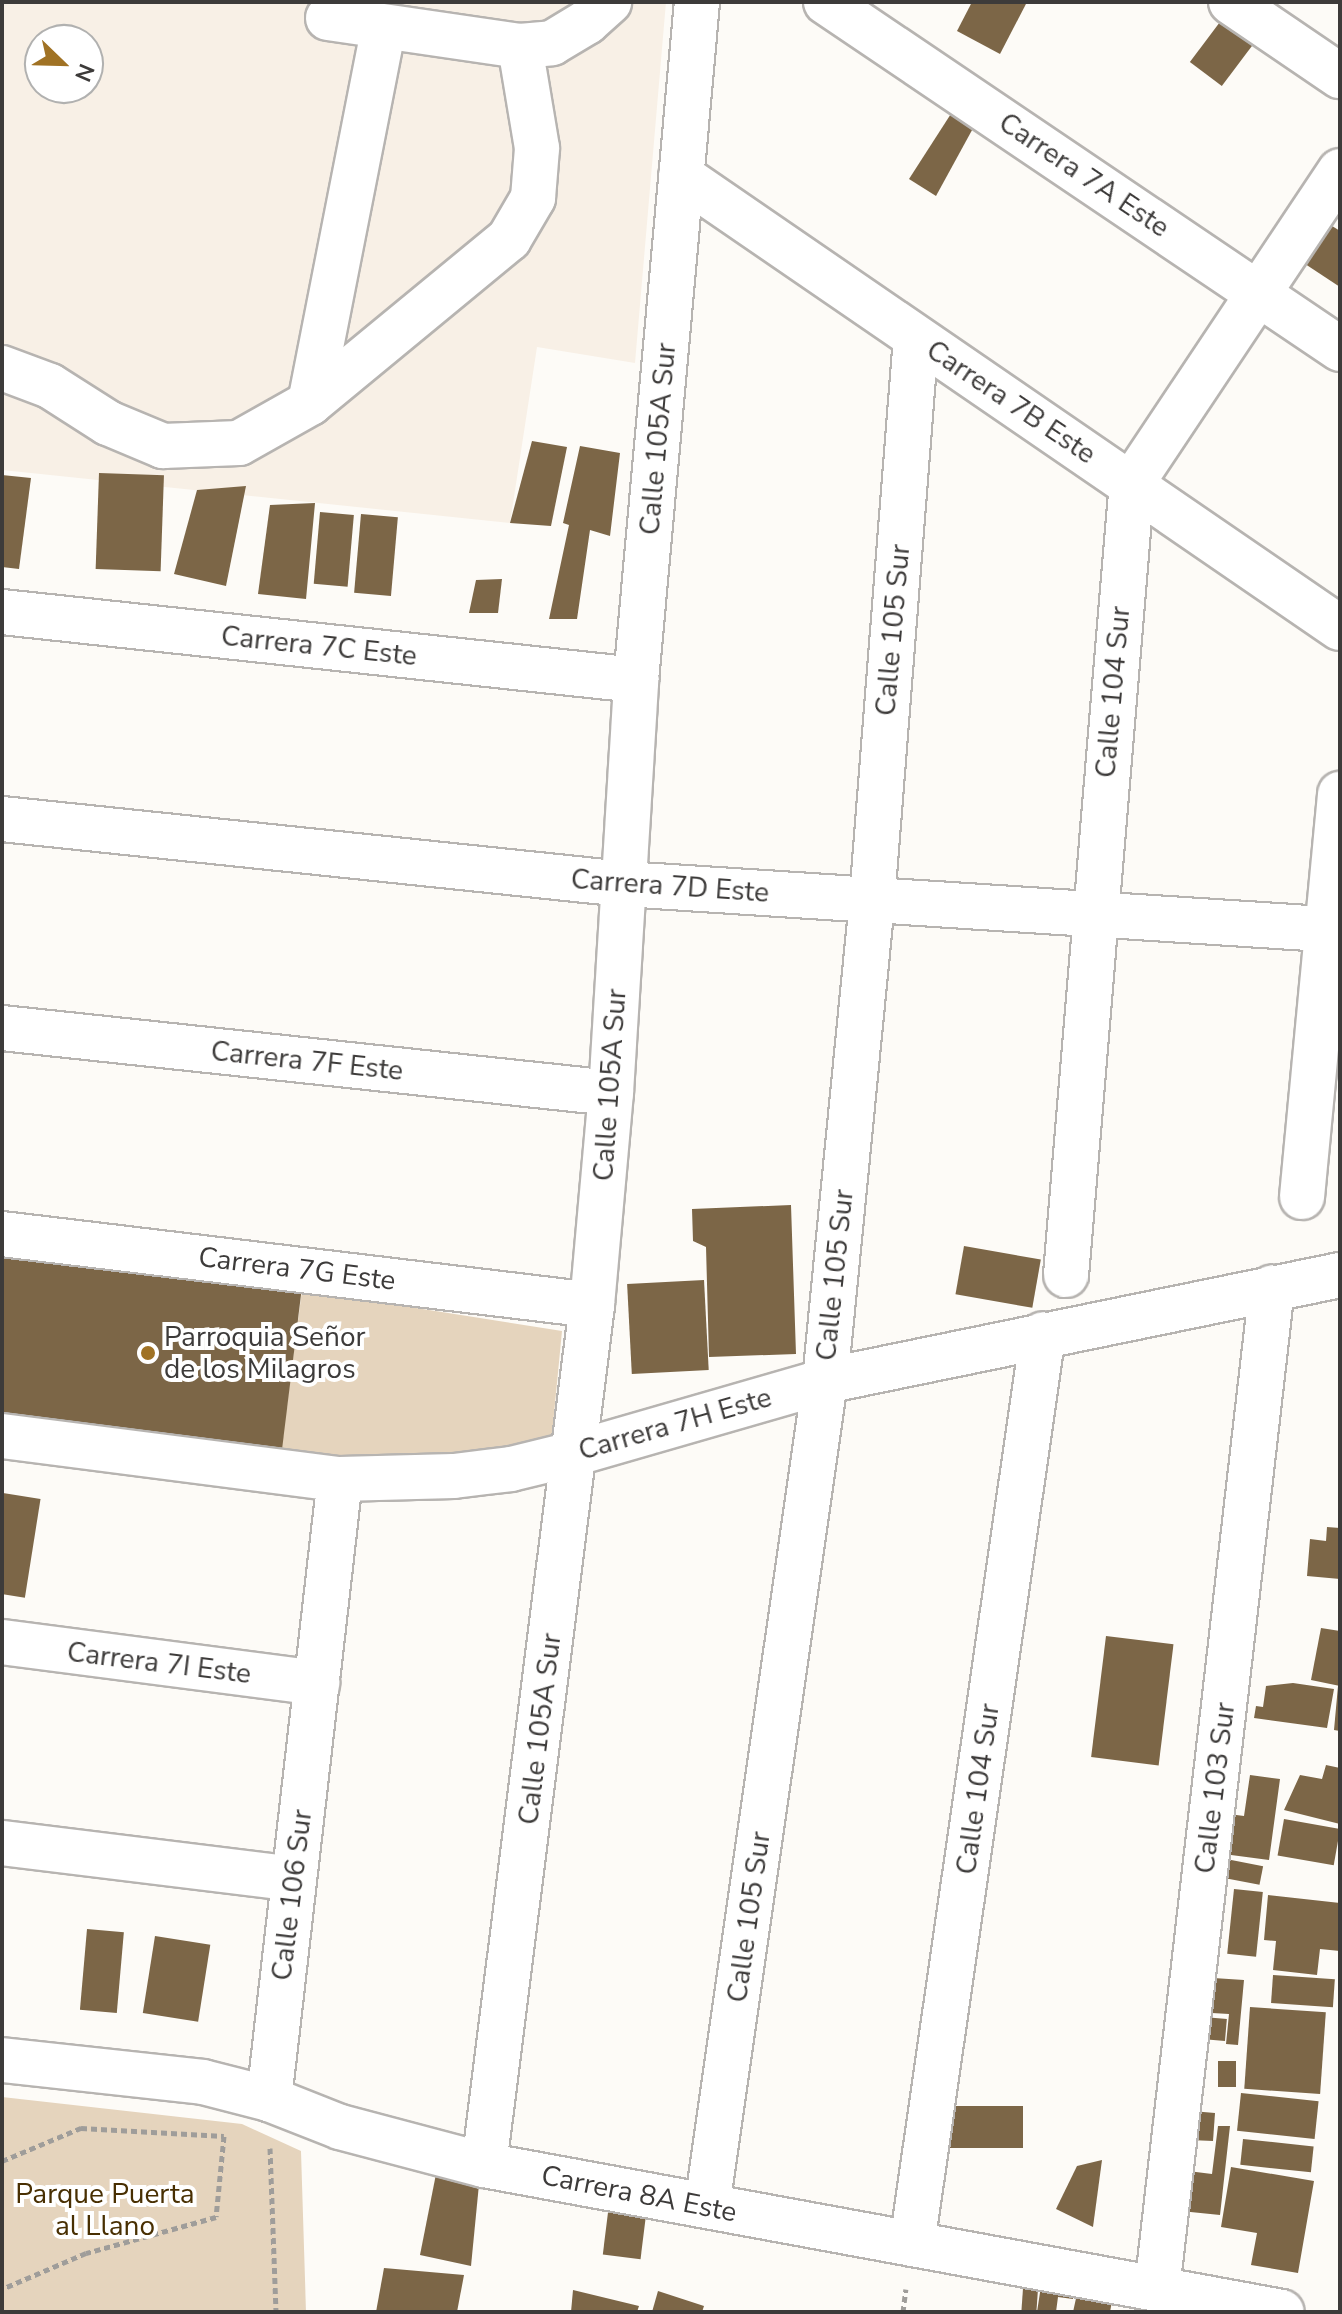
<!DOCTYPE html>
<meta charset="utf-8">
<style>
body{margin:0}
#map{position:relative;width:1342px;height:2314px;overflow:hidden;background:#fdfbf7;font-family:"Nunito Sans",sans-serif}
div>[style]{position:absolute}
.built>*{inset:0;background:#f8f0e6}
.green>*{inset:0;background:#e5d4bd}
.building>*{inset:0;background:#7c6647;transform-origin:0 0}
.path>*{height:5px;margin-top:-2.5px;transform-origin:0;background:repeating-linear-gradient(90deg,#9f9d9a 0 6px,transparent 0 10px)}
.roads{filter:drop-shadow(2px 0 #b7b4b1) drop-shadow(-2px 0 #b7b4b1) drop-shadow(0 2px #b7b4b1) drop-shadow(0 -2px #b7b4b1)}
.minor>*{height:44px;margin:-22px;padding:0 22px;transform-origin:22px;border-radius:22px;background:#fff}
.dots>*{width:22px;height:22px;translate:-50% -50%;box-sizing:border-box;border:4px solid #fff;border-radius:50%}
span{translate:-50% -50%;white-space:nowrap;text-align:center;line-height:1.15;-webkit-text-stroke:8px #fff;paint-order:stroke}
.street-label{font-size:28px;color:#3d3b3a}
.poi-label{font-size:28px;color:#3d3b3a}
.left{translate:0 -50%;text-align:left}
.park-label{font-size:28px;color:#482f02}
.frame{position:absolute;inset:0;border:4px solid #3d3b3a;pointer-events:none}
.north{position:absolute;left:24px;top:24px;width:80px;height:80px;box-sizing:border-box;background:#fff;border:2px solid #b1b1b0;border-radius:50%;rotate:113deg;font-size:22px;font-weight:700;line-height:32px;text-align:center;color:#3d3b3a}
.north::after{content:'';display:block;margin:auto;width:28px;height:36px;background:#a07224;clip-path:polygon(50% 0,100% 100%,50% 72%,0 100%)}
</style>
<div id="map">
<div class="built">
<div style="clip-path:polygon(evenodd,2px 2px,666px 2px,635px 363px,537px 347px,510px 523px,2px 470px,2px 2px,40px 40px,88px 40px,88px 88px,40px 88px,40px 40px)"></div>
</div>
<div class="green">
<div style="clip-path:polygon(302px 1290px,562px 1331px,551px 1445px,451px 1458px,354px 1458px,281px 1450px)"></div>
<div style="clip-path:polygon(2px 2097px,242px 2124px,301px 2151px,306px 2312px,2px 2312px)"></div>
</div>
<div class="building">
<div style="clip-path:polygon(972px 2px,1027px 2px,1000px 54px,957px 31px)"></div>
<div style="left:1229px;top:10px;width:40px;height:65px;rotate:37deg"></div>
<div style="clip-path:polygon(956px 106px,977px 121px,936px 196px,909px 179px)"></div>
<div style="clip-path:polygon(1318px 217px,1340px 231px,1340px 287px,1293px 256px)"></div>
<div style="clip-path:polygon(532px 441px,567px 447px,551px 526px,510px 523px)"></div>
<div style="clip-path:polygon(580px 446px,620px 453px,610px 536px,590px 530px,577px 619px,549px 619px,569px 525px,563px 523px)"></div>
<div style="left:99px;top:473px;width:65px;height:96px;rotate:2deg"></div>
<div style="clip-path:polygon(2px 475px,31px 478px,19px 569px,2px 567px)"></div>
<div style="clip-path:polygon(246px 486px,226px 586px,174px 574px,197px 490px)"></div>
<div style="clip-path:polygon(315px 503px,306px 599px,258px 594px,270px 505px)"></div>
<div style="left:320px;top:512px;width:34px;height:72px;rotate:5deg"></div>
<div style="left:361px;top:514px;width:37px;height:79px;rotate:5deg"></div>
<div style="clip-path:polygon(502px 579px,498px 613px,469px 613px,476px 580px)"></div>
<div style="clip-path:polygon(791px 1205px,796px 1354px,709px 1357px,706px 1247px,693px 1241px,692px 1209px)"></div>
<div style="left:964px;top:1246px;width:78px;height:49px;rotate:10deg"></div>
<div style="left:2px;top:1252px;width:302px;height:163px;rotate:7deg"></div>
<div style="left:704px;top:1280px;width:90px;height:77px;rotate:87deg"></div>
<div style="left:3px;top:1493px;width:38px;height:100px;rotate:9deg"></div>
<div style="clip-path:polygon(1327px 1527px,1340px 1528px,1340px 1579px,1307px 1576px,1310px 1539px,1326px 1541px)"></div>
<div style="clip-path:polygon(1321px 1628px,1340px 1631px,1340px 1686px,1311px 1680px)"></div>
<div style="left:1106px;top:1636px;width:68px;height:122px;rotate:7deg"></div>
<div style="clip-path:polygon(1293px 1683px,1334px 1689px,1327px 1728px,1254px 1718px,1256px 1706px,1263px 1707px,1266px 1686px)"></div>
<div style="clip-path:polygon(1338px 1686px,1340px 1686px,1340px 1731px,1334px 1730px)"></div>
<div style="clip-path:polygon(1326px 1765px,1340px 1768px,1340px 1824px,1284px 1810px,1300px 1775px,1322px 1779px)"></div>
<div style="clip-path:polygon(1250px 1775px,1280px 1779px,1269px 1860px,1216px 1853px,1221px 1813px,1244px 1816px)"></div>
<div style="left:1284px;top:1819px;width:57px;height:37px;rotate:10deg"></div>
<div style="left:1216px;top:1857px;width:48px;height:19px;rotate:11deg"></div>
<div style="left:1234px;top:1889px;width:29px;height:65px;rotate:6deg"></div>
<div style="clip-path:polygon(1268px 1895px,1340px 1903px,1340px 1951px,1320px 1949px,1317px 1975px,1273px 1970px,1276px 1941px,1264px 1940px)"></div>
<div style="left:87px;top:1929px;width:37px;height:81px;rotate:5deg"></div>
<div style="left:155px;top:1936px;width:56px;height:78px;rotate:9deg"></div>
<div style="left:1273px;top:1975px;width:62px;height:28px;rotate:4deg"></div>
<div style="clip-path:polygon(1198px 1977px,1244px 1980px,1238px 2045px,1226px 2044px,1229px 2014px,1195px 2012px)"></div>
<div style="left:1250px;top:2007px;width:76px;height:82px;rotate:4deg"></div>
<div style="left:1192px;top:2016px;width:35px;height:22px;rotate:5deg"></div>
<div style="left:1218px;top:2061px;width:18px;height:26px"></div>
<div style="left:1241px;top:2093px;width:78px;height:38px;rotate:6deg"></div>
<div style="left:944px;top:2106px;width:79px;height:42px"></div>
<div style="clip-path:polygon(1180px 2110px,1215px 2113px,1213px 2141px,1190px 2140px)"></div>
<div style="clip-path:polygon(1218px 2126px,1230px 2126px,1220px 2215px,1171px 2210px,1188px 2171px,1212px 2174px)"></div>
<div style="left:1243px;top:2139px;width:71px;height:26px;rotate:6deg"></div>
<div style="clip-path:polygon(1102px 2160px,1093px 2227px,1056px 2209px,1077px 2166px)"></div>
<div style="clip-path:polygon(1231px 2167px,1314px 2181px,1298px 2273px,1251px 2265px,1257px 2233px,1221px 2227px)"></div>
<div style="clip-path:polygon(436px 2174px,480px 2174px,471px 2266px,420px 2255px)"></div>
<div style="left:610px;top:2196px;width:38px;height:59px;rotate:7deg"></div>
<div style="clip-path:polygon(384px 2268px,464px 2275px,457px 2312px,376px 2312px)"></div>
<div style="clip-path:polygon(1043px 2273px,1076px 2277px,1073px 2299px,1058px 2297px,1056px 2312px,1037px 2312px)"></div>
<div style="left:1024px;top:2274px;width:15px;height:38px;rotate:4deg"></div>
<div style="clip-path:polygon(1080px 2280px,1115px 2286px,1110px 2312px,1073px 2312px)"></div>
<div style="clip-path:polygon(573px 2290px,639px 2306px,637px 2312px,571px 2312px)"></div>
<div style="clip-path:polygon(658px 2291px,704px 2306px,702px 2312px,652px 2312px)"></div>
</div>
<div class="path">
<div style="left:270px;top:2148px;width:164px;rotate:87.9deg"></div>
<div style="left:2px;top:2161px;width:86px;rotate:-22.7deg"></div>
<div style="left:81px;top:2128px;width:143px;rotate:3.2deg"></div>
<div style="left:224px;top:2136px;width:81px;rotate:95.6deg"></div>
<div style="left:216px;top:2217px;width:135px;rotate:164.5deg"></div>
<div style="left:86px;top:2253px;width:91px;rotate:156.8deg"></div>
<div style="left:903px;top:2312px;width:23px;rotate:-83deg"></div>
</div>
<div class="roads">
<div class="minor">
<div style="left:826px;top:2px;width:620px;rotate:34.02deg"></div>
<div style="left:1231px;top:2px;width:132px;rotate:34.2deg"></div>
<div style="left:328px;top:18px;width:194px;rotate:8.3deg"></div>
<div style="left:520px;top:46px;width:32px;rotate:-5deg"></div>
<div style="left:552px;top:43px;width:41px;rotate:-31deg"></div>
<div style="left:587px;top:22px;width:30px;rotate:-42deg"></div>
<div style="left:681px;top:176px;width:799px;rotate:34.45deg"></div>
<div style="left:2px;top:368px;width:51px;rotate:20.6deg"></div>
<div style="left:50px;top:386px;width:69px;rotate:32.5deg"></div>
<div style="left:108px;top:423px;width:60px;rotate:22.7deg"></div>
<div style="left:163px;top:446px;width:76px;rotate:-2.3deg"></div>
<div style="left:239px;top:443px;width:81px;rotate:-29.4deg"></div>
<div style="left:310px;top:403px;width:258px;rotate:-39.5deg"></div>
<div style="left:509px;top:239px;width:48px;rotate:-59.7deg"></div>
<div style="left:533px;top:198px;width:50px;rotate:-85.4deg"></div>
<div style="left:537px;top:148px;width:103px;rotate:-99.5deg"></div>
<div style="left:310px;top:403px;width:383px;rotate:-78.9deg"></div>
<div style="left:2px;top:612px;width:638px;rotate:6.12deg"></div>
<div style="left:2px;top:819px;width:625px;rotate:5.97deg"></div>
<div style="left:624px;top:884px;width:717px;rotate:3.68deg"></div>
<div style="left:2px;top:1028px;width:612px;rotate:6.09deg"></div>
<div style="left:1302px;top:1197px;width:405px;rotate:-84.6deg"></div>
<div style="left:2px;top:1234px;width:594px;rotate:6.86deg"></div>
<div style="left:1066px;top:1275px;width:795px;rotate:-85.24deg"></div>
<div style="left:1132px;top:483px;width:375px;rotate:-56.3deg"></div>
<div style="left:2px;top:1436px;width:341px;rotate:7.3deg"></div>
<div style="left:340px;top:1479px;width:114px;rotate:-1.5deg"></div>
<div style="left:454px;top:1476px;width:57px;rotate:-7deg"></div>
<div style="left:511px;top:1469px;width:67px;rotate:-13.8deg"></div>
<div style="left:576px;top:1453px;width:259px;rotate:-16.1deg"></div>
<div style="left:825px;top:1381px;width:526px;rotate:-11.63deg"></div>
<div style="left:2px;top:1642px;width:318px;rotate:7.4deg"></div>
<div style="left:2px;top:1843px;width:294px;rotate:7deg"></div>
<div style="left:2px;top:2060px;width:202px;rotate:6.2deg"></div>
<div style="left:203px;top:2082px;width:68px;rotate:14.4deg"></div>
<div style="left:269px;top:2099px;width:76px;rotate:21.5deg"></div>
<div style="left:340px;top:2127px;width:149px;rotate:14.8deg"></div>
<div style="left:484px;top:2165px;width:811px;rotate:10.44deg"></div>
<div style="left:269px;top:2099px;width:624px;rotate:-83.47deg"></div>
<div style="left:484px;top:2165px;width:867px;rotate:-82.84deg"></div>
<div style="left:592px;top:1305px;width:213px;rotate:-84.9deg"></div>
<div style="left:611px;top:1093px;width:414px;rotate:-86.5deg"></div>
<div style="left:636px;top:680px;width:681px;rotate:-84.86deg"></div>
<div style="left:707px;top:2206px;width:833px;rotate:-81.86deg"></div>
<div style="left:825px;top:1381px;width:483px;rotate:-84.4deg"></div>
<div style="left:872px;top:900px;width:563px;rotate:-85.52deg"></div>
<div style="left:912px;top:2244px;width:919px;rotate:-81.81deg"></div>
<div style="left:1157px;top:2289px;width:1008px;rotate:-83.45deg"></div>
</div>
</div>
<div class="dots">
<div style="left:148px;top:1353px;background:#a07224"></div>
</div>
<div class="street-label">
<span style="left:1084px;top:175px;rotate:34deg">Carrera 7A Este</span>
<span style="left:1011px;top:402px;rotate:34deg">Carrera 7B Este</span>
<span style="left:658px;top:439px;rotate:-85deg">Calle 105A Sur</span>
<span style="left:893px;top:630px;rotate:-85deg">Calle 105 Sur</span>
<span style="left:319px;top:646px;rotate:6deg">Carrera 7C Este</span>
<span style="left:1113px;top:692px;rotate:-85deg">Calle 104 Sur</span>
<span style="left:670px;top:886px;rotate:4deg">Carrera 7D Este</span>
<span style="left:307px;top:1061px;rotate:6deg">Carrera 7F Este</span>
<span style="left:610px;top:1085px;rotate:-86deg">Calle 105A Sur</span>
<span style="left:297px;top:1269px;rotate:7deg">Carrera 7G Este</span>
<span style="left:835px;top:1275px;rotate:-84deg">Calle 105 Sur</span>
<span style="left:675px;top:1424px;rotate:-16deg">Carrera 7H Este</span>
<span style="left:159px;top:1663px;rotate:7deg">Carrera 7I Este</span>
<span style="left:540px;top:1729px;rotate:-83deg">Calle 105A Sur</span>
<span style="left:1215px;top:1788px;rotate:-83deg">Calle 103 Sur</span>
<span style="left:978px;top:1789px;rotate:-82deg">Calle 104 Sur</span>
<span style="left:292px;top:1895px;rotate:-83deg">Calle 106 Sur</span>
<span style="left:749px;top:1917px;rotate:-82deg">Calle 105 Sur</span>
<span style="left:639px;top:2194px;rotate:11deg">Carrera 8A Este</span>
</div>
<div class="poi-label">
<span class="left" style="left:164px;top:1353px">Parroquia Señor<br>de los Milagros</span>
</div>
<div class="park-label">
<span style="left:105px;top:2210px">Parque Puerta<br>al Llano</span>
</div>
<div class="frame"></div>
<div class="north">N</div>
</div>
